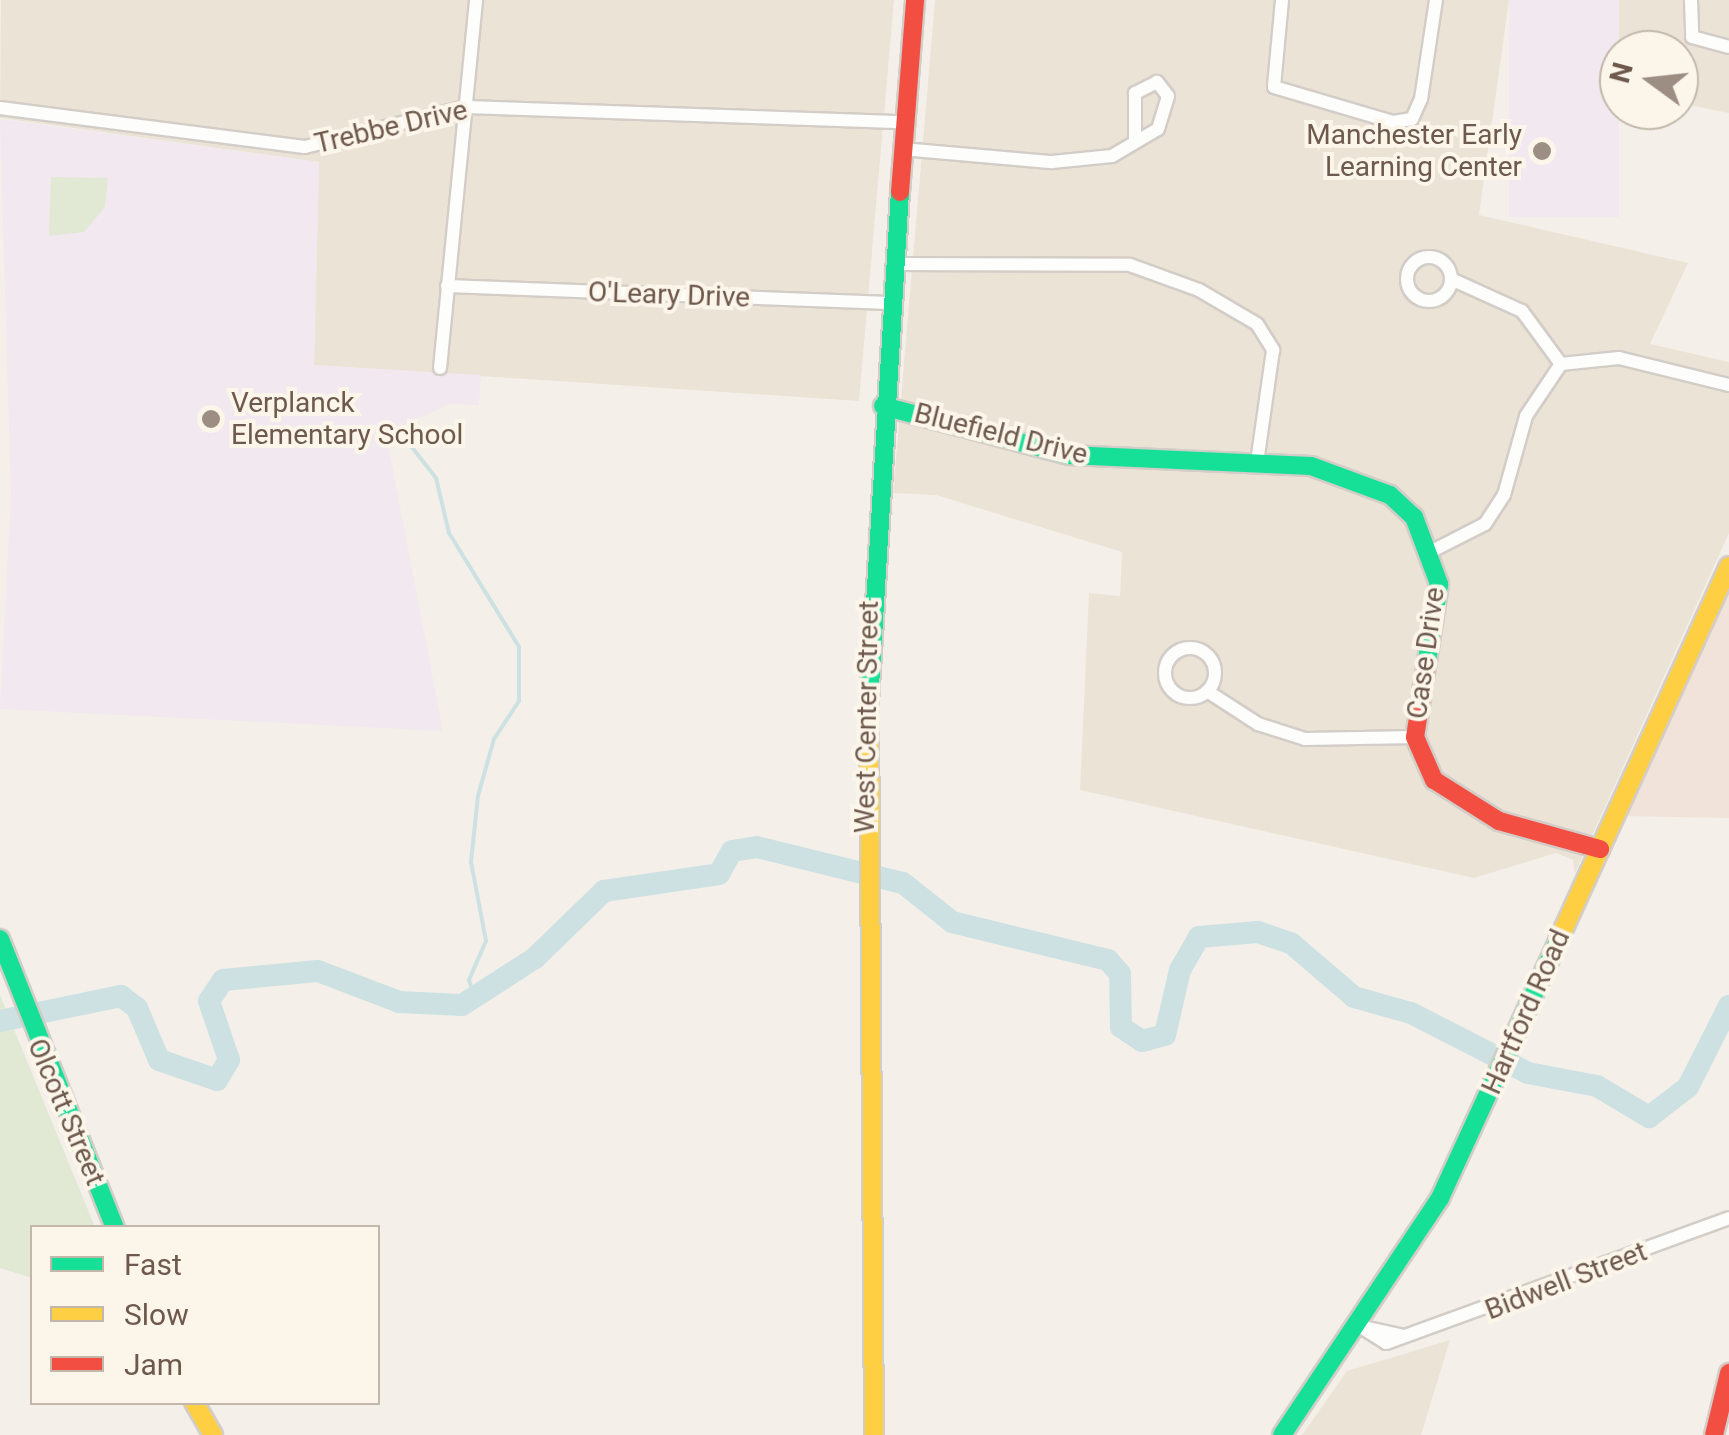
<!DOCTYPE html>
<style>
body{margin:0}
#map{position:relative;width:1729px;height:1435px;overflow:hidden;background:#f4f0e9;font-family:Roboto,sans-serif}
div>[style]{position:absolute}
.residential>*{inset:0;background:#ece3d7}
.commercial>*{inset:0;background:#f1e3da}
.education>*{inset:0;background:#f1e8f0;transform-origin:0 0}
.green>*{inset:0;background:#e1e9d5}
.stream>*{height:4px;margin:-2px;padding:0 2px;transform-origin:2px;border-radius:2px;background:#cde1e3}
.river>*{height:22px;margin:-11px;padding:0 11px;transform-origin:11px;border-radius:11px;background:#cde1e3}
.roads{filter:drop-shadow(2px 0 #d3cdc7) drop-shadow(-2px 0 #d3cdc7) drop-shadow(0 2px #d3cdc7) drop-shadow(0 -2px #d3cdc7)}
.street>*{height:12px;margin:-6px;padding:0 6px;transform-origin:6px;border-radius:6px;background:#fdfdfc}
.street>.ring{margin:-6px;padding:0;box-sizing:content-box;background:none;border:12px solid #fdfdfc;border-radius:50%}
.fast>*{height:18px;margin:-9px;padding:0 9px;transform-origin:9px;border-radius:9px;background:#16e098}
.slow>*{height:18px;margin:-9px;padding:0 9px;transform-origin:9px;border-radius:9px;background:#ffcf43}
.jam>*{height:18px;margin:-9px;padding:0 9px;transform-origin:9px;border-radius:9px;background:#f24e42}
.dots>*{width:28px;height:28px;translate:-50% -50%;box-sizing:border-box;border:5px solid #fcf5ea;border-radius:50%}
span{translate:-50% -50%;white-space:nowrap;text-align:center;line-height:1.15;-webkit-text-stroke:8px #fcf5ea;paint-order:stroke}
.street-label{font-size:28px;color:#6e594d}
.poi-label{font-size:28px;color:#6e594d}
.right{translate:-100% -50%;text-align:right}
.left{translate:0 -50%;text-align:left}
.legend{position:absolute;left:30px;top:1225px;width:350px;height:180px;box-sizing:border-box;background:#fcf5ea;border:2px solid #c3b7ab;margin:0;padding:12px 18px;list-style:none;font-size:30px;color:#6e594d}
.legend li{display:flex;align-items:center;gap:20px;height:50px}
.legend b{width:50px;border:2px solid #c3b7ab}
.north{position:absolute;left:1599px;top:30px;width:100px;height:100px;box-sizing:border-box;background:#fcf5ea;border:2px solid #c3b7ab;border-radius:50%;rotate:285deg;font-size:28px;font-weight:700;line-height:40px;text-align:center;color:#6e594d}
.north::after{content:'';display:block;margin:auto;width:35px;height:45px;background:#9d8e84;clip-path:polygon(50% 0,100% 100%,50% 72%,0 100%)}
</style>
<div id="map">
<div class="residential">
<div style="clip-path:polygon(1px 0,894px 0,859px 401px,314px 365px,319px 162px,0 118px)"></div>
<div style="clip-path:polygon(935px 0,1509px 0,1479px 215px,1688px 263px,1650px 344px,1729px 362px,1729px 533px,1575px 873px,1573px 860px,1556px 853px,1474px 878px,1080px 790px,1089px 593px,1120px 596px,1122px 552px,936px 495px,893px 493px)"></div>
<div style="clip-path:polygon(1619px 0,1729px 0,1729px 113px,1679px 103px,1679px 50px,1619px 50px,1619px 90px,1606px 87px)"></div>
<div style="clip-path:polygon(1450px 1340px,1421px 1435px,1302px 1435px,1347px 1371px)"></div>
</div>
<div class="commercial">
<div style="clip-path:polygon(1729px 585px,1729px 818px,1623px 816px)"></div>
</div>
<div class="education">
<div style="left:1509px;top:0;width:110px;height:217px"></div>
<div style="clip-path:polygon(0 119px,319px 162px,314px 365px,481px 375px,479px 405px,449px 404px,386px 434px,443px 731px,0 709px,11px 495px)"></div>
</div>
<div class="green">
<div style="clip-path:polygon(51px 177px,108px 178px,105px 207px,84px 232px,49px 236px)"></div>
<div style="clip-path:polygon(0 995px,95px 1227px,32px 1228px,32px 1278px,0 1268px)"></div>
</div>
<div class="stream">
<div style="left:407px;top:441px;width:47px;rotate:51.9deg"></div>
<div style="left:436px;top:478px;width:57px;rotate:76.7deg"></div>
<div style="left:449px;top:533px;width:134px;rotate:58.4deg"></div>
<div style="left:519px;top:647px;width:54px;rotate:90deg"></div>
<div style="left:519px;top:701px;width:45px;rotate:123.3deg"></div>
<div style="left:494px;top:739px;width:59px;rotate:105.7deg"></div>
<div style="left:478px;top:796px;width:66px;rotate:96.1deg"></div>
<div style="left:471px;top:862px;width:80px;rotate:79.2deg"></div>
<div style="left:486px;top:941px;width:43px;rotate:113.6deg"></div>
<div style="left:469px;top:980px;width:21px;rotate:73deg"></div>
</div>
<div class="river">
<div style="left:0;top:1021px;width:124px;rotate:-11.7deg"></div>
<div style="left:121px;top:996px;width:20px;rotate:37deg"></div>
<div style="left:137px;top:1008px;width:56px;rotate:67.1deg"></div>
<div style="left:159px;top:1060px;width:61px;rotate:19deg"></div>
<div style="left:217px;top:1080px;width:23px;rotate:-59deg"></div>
<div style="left:229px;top:1060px;width:62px;rotate:-108.7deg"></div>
<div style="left:209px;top:1001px;width:25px;rotate:-56deg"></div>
<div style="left:223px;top:980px;width:95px;rotate:-5.4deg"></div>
<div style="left:318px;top:971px;width:87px;rotate:20.9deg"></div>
<div style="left:399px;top:1002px;width:63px;rotate:2.7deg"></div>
<div style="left:462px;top:1005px;width:87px;rotate:-32.8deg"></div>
<div style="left:535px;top:958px;width:96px;rotate:-44.2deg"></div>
<div style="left:604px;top:891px;width:116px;rotate:-8.4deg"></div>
<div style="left:719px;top:874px;width:26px;rotate:-61deg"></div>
<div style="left:732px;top:851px;width:25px;rotate:-9deg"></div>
<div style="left:757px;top:847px;width:150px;rotate:13.9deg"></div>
<div style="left:903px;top:883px;width:63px;rotate:38.5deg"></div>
<div style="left:952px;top:922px;width:161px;rotate:13.7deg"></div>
<div style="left:1108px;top:960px;width:18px;rotate:49deg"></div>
<div style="left:1120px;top:974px;width:53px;rotate:88.9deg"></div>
<div style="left:1121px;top:1027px;width:25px;rotate:34deg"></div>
<div style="left:1142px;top:1041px;width:24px;rotate:-15deg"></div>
<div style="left:1165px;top:1035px;width:67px;rotate:-77deg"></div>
<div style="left:1180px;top:970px;width:38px;rotate:-60deg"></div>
<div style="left:1199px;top:937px;width:59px;rotate:-4.8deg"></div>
<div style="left:1258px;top:932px;width:36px;rotate:19deg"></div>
<div style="left:1292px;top:944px;width:82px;rotate:40.5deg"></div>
<div style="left:1354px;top:997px;width:59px;rotate:15.7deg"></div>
<div style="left:1411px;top:1013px;width:131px;rotate:27.1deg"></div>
<div style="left:1528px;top:1073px;width:70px;rotate:10.7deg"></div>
<div style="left:1597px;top:1086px;width:61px;rotate:30.8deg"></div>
<div style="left:1649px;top:1117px;width:49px;rotate:-37.6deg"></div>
<div style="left:1688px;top:1087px;width:91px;rotate:-63.2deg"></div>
</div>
<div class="roads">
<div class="street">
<div style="left:1282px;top:0;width:87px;rotate:95.3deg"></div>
<div style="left:1274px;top:87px;width:124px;rotate:16.4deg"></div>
<div style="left:1393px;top:122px;width:19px;rotate:-9deg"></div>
<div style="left:1412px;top:119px;width:22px;rotate:-66deg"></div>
<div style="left:1421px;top:99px;width:100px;rotate:-81.4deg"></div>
<div style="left:1691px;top:0;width:37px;rotate:88deg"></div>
<div style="left:1692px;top:37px;width:38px;rotate:15deg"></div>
<div style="left:0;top:108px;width:307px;rotate:7.3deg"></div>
<div style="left:305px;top:147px;width:166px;rotate:-14deg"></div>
<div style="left:466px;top:107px;width:438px;rotate:2deg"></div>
<div style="left:902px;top:149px;width:151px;rotate:5deg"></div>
<div style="left:1052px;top:162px;width:60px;rotate:-5.7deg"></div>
<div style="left:1112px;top:156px;width:53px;rotate:-30.4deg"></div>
<div style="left:1158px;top:129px;width:34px;rotate:-73deg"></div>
<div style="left:1168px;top:96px;width:18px;rotate:-128deg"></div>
<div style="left:1157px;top:82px;width:25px;rotate:153deg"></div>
<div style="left:1135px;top:93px;width:48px;rotate:90deg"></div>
<div class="ring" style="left:1407px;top:257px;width:32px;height:32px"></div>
<div style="left:894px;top:264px;width:236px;rotate:0.2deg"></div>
<div style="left:1130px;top:265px;width:73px;rotate:19.9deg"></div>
<div style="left:1199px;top:290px;width:67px;rotate:30.4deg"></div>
<div style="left:1257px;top:324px;width:31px;rotate:58deg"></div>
<div style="left:1273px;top:350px;width:114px;rotate:98.1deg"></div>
<div style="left:1451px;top:279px;width:78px;rotate:24.3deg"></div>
<div style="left:1522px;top:311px;width:66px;rotate:53.7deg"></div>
<div style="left:447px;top:286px;width:443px;rotate:2.2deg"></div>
<div style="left:440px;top:368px;width:370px;rotate:-84.4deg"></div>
<div style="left:1432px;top:551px;width:59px;rotate:-27deg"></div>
<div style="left:1485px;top:524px;width:35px;rotate:-57deg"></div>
<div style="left:1504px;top:495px;width:82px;rotate:-74.4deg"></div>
<div style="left:1526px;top:416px;width:63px;rotate:-56.1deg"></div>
<div style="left:1561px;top:364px;width:58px;rotate:-5.9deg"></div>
<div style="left:1619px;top:358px;width:113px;rotate:13.8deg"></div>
<div class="ring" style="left:1165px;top:648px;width:38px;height:38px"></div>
<div style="left:1207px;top:691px;width:61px;rotate:32.9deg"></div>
<div style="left:1258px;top:724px;width:49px;rotate:17.7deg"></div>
<div style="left:1305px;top:739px;width:110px;rotate:-1deg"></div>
<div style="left:1359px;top:1326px;width:32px;rotate:32deg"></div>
<div style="left:1386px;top:1343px;width:365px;rotate:-20deg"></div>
<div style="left:1359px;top:1326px;width:42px;rotate:12.4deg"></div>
</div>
<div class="fast">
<div style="left:883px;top:406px;width:192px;rotate:14.8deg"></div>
<div style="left:1069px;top:455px;width:242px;rotate:2.6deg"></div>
<div style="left:1311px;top:466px;width:84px;rotate:20.2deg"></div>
<div style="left:1390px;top:495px;width:33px;rotate:43deg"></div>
<div style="left:1414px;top:517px;width:72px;rotate:69.5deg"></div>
<div style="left:1439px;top:584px;width:84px;rotate:98.9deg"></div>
<div style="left:869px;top:703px;width:512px;rotate:-86.53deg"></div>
<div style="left:0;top:939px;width:311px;rotate:68.3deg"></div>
<div style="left:1282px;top:1435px;width:285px;rotate:-56.3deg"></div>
<div style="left:1440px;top:1198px;width:283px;rotate:-65.3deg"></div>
</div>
<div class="slow">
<div style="left:869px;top:703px;width:732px;rotate:89.61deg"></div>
<div style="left:1558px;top:941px;width:412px;rotate:-65.5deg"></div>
<div style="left:194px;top:1402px;width:38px;rotate:60deg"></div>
</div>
<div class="jam">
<div style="left:900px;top:192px;width:193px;rotate:-85.5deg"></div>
<div style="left:1426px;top:667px;width:71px;rotate:98.9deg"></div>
<div style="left:1415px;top:737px;width:47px;rotate:66.2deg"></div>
<div style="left:1434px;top:780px;width:77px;rotate:32.2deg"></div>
<div style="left:1499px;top:821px;width:105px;rotate:15.5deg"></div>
<div style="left:1714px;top:1435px;width:64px;rotate:-76.4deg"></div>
</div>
</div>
<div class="dots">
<div style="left:1542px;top:151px;background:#9d8e84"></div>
<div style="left:211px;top:419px;background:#9d8e84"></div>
</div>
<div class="street-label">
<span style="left:391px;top:127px;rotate:-13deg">Trebbe Drive</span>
<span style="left:669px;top:295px;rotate:2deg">O'Leary Drive</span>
<span style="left:1001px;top:434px;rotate:14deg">Bluefield Drive</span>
<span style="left:1426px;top:653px;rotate:-82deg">Case Drive</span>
<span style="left:867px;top:717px;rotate:-89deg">West Center Street</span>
<span style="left:1526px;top:1012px;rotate:-66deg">Hartford Road</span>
<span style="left:66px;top:1112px;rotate:67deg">Olcott Street</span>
<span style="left:1566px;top:1281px;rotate:-21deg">Bidwell Street</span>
</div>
<div class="poi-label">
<span class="right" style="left:1522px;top:151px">Manchester Early<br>Learning Center</span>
<span class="left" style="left:231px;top:419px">Verplanck<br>Elementary School</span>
</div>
<ul class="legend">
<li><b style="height:12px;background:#16e098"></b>Fast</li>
<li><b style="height:12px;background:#ffcf43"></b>Slow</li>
<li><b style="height:12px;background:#f24e42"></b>Jam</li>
</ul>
<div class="north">N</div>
</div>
